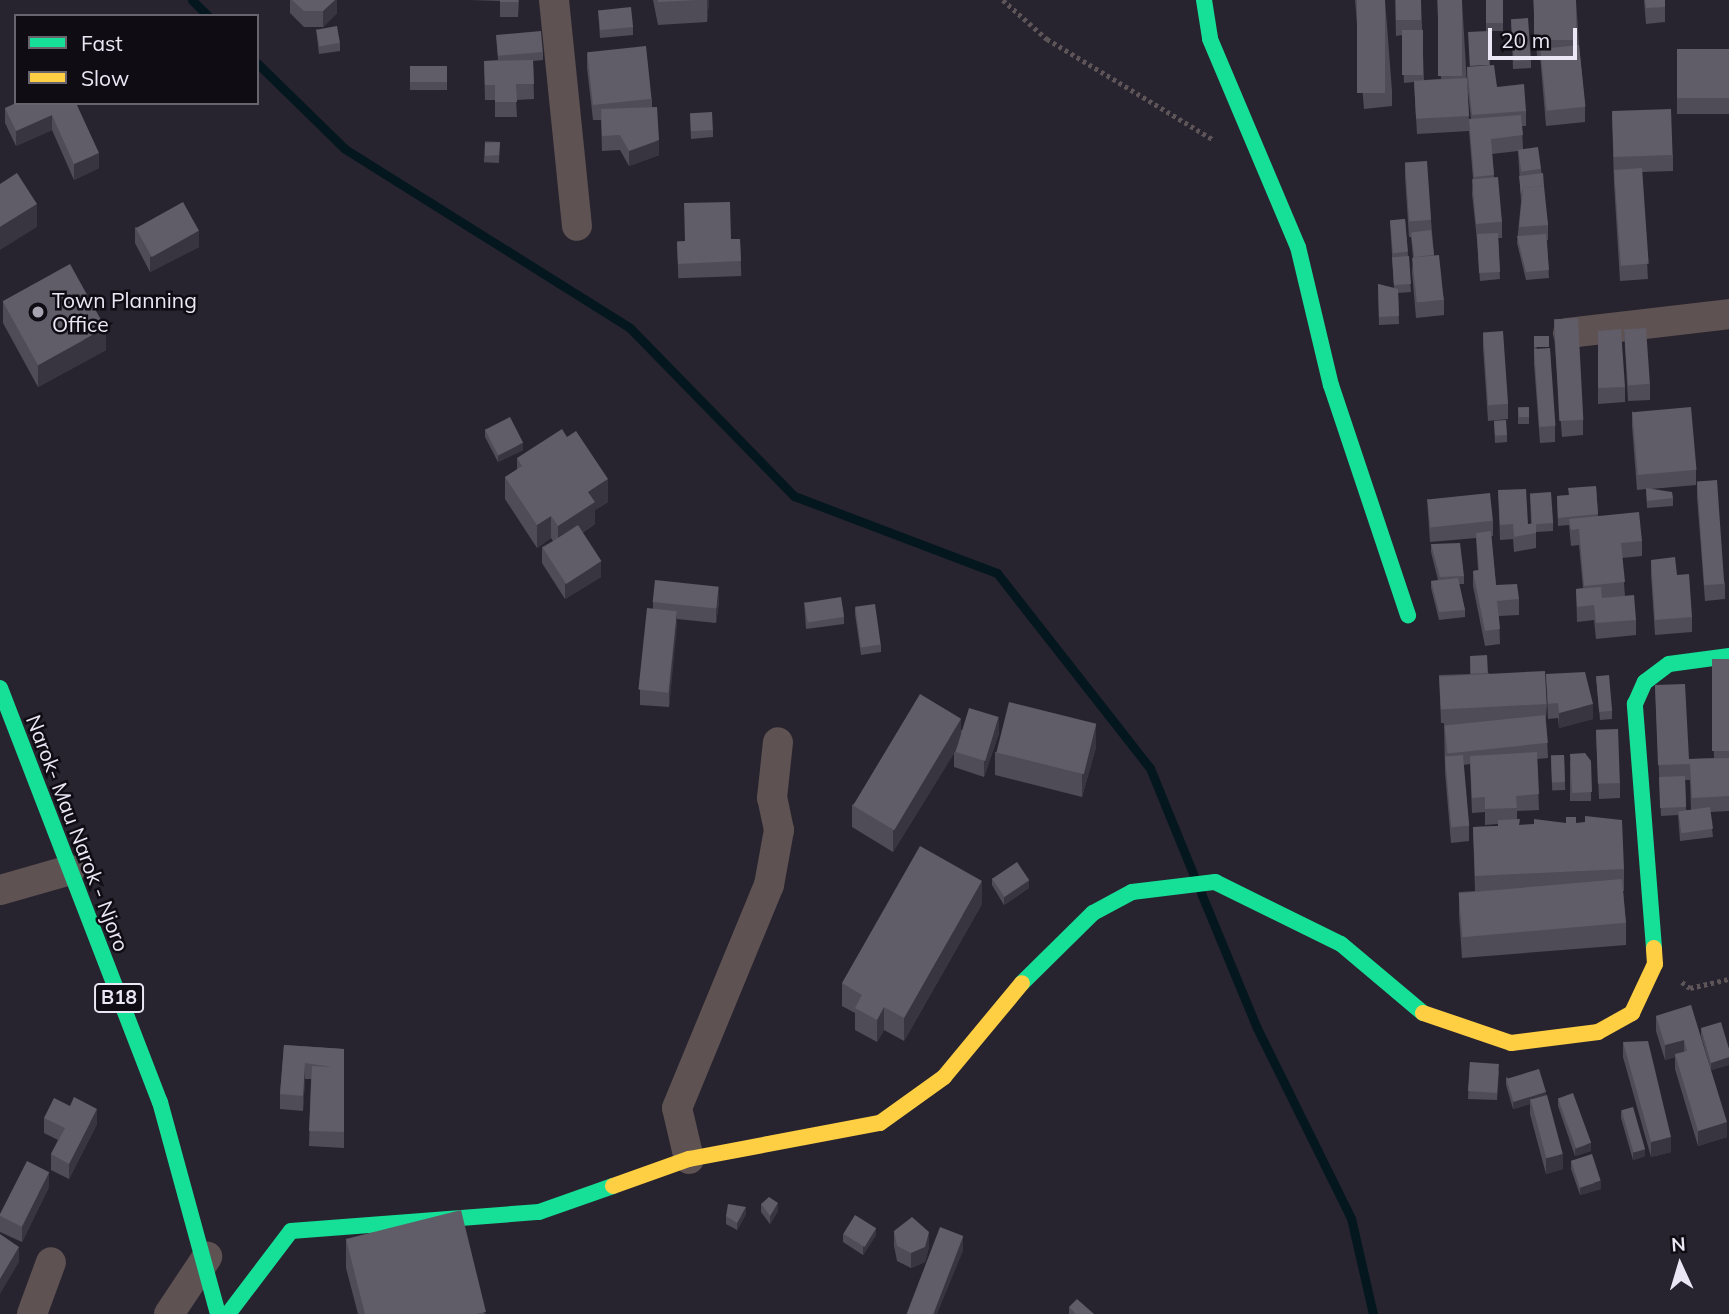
<!DOCTYPE html>
<style>
body{margin:0}
#map{position:relative;width:1729px;height:1314px;overflow:hidden;background:#28242f;font-family:Mulish,sans-serif}
div>[style]{position:absolute}
.stream>*{height:9px;margin:-4.5px;padding:0 4.5px;transform-origin:4.5px;border-radius:4.5px;background:#04171e}
.path>*{height:4.5px;margin-top:-2.25px;transform-origin:0;background:repeating-linear-gradient(90deg,#5e5559 0 3.5px,transparent 0 7px)}
.street>*{height:30px;margin:-15px;padding:0 15px;transform-origin:15px;border-radius:15px;background:#5e5252}
.fast>*{height:16px;margin:-8px;padding:0 8px;transform-origin:8px;border-radius:8px;background:#16e098}
.slow>*{height:16px;margin:-8px;padding:0 8px;transform-origin:8px;border-radius:8px;background:#ffcf43}
.wall>*{inset:0;background:#4f4b57;transform-origin:0 0}
.shaded-wall>*{inset:0;background:#383440}
.building>*{inset:0;background:#605c68;transform-origin:0 0}
.dots>*{width:19px;height:19px;translate:-50% -50%;box-sizing:border-box;border:4px solid #0f0c14;border-radius:50%}
span{translate:-50% -50%;white-space:nowrap;text-align:center;line-height:1.15;-webkit-text-stroke:5px #0f0c14;paint-order:stroke}
.shield-label span{padding:2px 5px;background:#0f0c14;border:2px solid;border-radius:5px;-webkit-text-stroke-width:0}
.shield-label{font-size:19px;color:#ebe7f5;font-weight:700}
.poi-label{font-size:21px;color:#ebe7f5}
.left{translate:0 -50%;text-align:left}
.street-label{font-size:21px;color:#ebe7f5}
.legend{position:absolute;left:14px;top:14px;width:245px;height:91px;box-sizing:border-box;background:#0f0c14;border:2px solid #67646e;margin:0;padding:9px 12px;list-style:none;font-size:21px;color:#ebe7f5}
.legend li{display:flex;align-items:center;gap:14px;height:35px}
.legend b{width:35px;border:2px solid #67646e}
.north{position:absolute;left:1645px;top:1230px;width:70px;height:70px;-webkit-text-stroke:5px #0f0c14;paint-order:stroke;rotate:356deg;font-size:19px;font-weight:700;line-height:28px;text-align:center;color:#ebe7f5}
.north::after{content:'';display:block;margin:auto;width:24px;height:32px;background:#ebe7f5;clip-path:polygon(50% 0,100% 100%,50% 72%,0 100%)}
.scale{position:absolute;left:1488px;top:28px;width:89px;height:32px;box-sizing:border-box;border:4px solid #ebe7f5;border-top:0;padding-left:9px;font-size:21px;line-height:24px;white-space:nowrap;color:#ebe7f5;-webkit-text-stroke:5px #0f0c14;paint-order:stroke}
</style>
<div id="map">
<div class="stream">
<div style="left:192px;top:0;width:23px;rotate:45deg"></div>
<div style="left:257px;top:63px;width:123px;rotate:44.3deg"></div>
<div style="left:345px;top:149px;width:337px;rotate:32.1deg"></div>
<div style="left:630px;top:328px;width:235px;rotate:45.7deg"></div>
<div style="left:794px;top:496px;width:217px;rotate:20.8deg"></div>
<div style="left:997px;top:573px;width:248px;rotate:51.9deg"></div>
<div style="left:1150px;top:768px;width:117px;rotate:67.8deg"></div>
<div style="left:1201px;top:893px;width:146px;rotate:67.5deg"></div>
<div style="left:1257px;top:1028px;width:212px;rotate:63.7deg"></div>
<div style="left:1351px;top:1218px;width:98px;rotate:77.1deg"></div>
</div>
<div class="path">
<div style="left:1003px;top:0;width:59px;rotate:41.6deg"></div>
<div style="left:1047px;top:39px;width:195px;rotate:31.2deg"></div>
<div style="left:1682px;top:982px;width:10px;rotate:37deg"></div>
<div style="left:1690px;top:988px;width:40px;rotate:-13deg"></div>
</div>
<div class="street">
<div style="left:554px;top:0;width:227px;rotate:84.2deg"></div>
<div style="left:1568px;top:333px;width:162px;rotate:-6.7deg"></div>
<div style="left:0;top:890px;width:73px;rotate:-15.9deg"></div>
<div style="left:689px;top:1159px;width:52px;rotate:-103.2deg"></div>
<div style="left:677px;top:1108px;width:241px;rotate:-67.6deg"></div>
<div style="left:769px;top:885px;width:56px;rotate:-79.7deg"></div>
<div style="left:779px;top:830px;width:33px;rotate:-102deg"></div>
<div style="left:772px;top:798px;width:56px;rotate:-83.9deg"></div>
<div style="left:32px;top:1314px;width:55px;rotate:-69.9deg"></div>
<div style="left:169px;top:1314px;width:69px;rotate:-56.3deg"></div>
</div>
<div class="fast">
<div style="left:1204px;top:0;width:39px;rotate:81deg"></div>
<div style="left:1210px;top:39px;width:226px;rotate:67.1deg"></div>
<div style="left:1298px;top:247px;width:142px;rotate:76.6deg"></div>
<div style="left:1331px;top:385px;width:243px;rotate:71.5deg"></div>
<div style="left:0;top:688px;width:444px;rotate:68.9deg"></div>
<div style="left:160px;top:1102px;width:220px;rotate:74.7deg"></div>
<div style="left:1654px;top:948px;width:245px;rotate:-94.5deg"></div>
<div style="left:1635px;top:704px;width:24px;rotate:-66deg"></div>
<div style="left:1645px;top:682px;width:30px;rotate:-37deg"></div>
<div style="left:1669px;top:664px;width:61px;rotate:-7.6deg"></div>
<div style="left:1022px;top:983px;width:100px;rotate:-44.6deg"></div>
<div style="left:1093px;top:913px;width:44px;rotate:-28.3deg"></div>
<div style="left:1132px;top:892px;width:84px;rotate:-6.9deg"></div>
<div style="left:1215px;top:882px;width:140px;rotate:26.2deg"></div>
<div style="left:1341px;top:944px;width:107px;rotate:40.1deg"></div>
<div style="left:228px;top:1314px;width:104px;rotate:-52.8deg"></div>
<div style="left:291px;top:1231px;width:249px;rotate:-4.4deg"></div>
<div style="left:539px;top:1212px;width:78px;rotate:-19.4deg"></div>
</div>
<div class="slow">
<div style="left:1423px;top:1013px;width:93px;rotate:18.8deg"></div>
<div style="left:1511px;top:1043px;width:88px;rotate:-7.2deg"></div>
<div style="left:1598px;top:1032px;width:39px;rotate:-29deg"></div>
<div style="left:1632px;top:1013px;width:54px;rotate:-64.9deg"></div>
<div style="left:1655px;top:964px;width:16px;rotate:-94deg"></div>
<div style="left:613px;top:1186px;width:81px;rotate:-19.6deg"></div>
<div style="left:689px;top:1159px;width:194px;rotate:-10.7deg"></div>
<div style="left:880px;top:1123px;width:79px;rotate:-35.7deg"></div>
<div style="left:944px;top:1077px;width:122px;rotate:-50.3deg"></div>
</div>
<div class="wall">
<div style="clip-path:polygon(290px 0,337px 0,337px 13px,323px 27px,304px 27px,290px 13px)"></div>
<div style="clip-path:polygon(470px 0,519px 0,518px 17px,500px 17px,500px 1px)"></div>
<div style="clip-path:polygon(653px 0,709px 0,707px 22px,658px 25px)"></div>
<div style="clip-path:polygon(1355px 0,1385px 0,1392px 91px,1392px 106px,1364px 109px)"></div>
<div style="clip-path:polygon(1395px 0,1421px 0,1424px 80px,1441px 79px,1437px 0,1462px 0,1469px 119px,1471px 119px,1467px 83px,1467px 67px,1490px 65px,1497px 87px,1526px 111px,1526px 126px,1522px 126px,1523px 149px,1541px 169px,1548px 225px,1548px 240px,1547px 240px,1549px 278px,1526px 280px,1517px 243px,1521px 202px,1518px 151px,1492px 154px,1494px 177px,1502px 222px,1502px 238px,1498px 238px,1500px 279px,1480px 281px,1477px 240px,1472px 194px,1473px 179px,1469px 131px,1417px 134px,1414px 82px,1404px 83px,1402px 35px,1396px 36px)"></div>
<div style="left:1486px;top:0;width:17px;height:31px"></div>
<div style="clip-path:polygon(1533px 0,1576px 0,1579px 45px,1585px 107px,1585px 122px,1546px 126px,1540px 56px,1537px 56px)"></div>
<div style="clip-path:polygon(1644px 0,1665px 0,1665px 22px,1646px 24px)"></div>
<div style="clip-path:polygon(598px 10px,633px 27px,633px 35px,600px 38px)"></div>
<div style="clip-path:polygon(1511px 19px,1531px 60px,1531px 68px,1513px 69px)"></div>
<div style="clip-path:polygon(316px 29px,340px 43px,340px 51px,319px 54px)"></div>
<div style="clip-path:polygon(496px 35px,543px 52px,543px 60px,533px 61px,534px 99px,516px 100px,517px 117px,495px 117px,495px 100px,485px 100px,484px 61px,498px 60px)"></div>
<div style="left:1729px;top:49px;width:65px;height:52px;rotate:90deg"></div>
<div style="clip-path:polygon(587px 53px,652px 99px,652px 107px,659px 155px,629px 166px,620px 150px,602px 151px,601px 120px,593px 120px,587px 68px)"></div>
<div style="left:410px;top:66px;width:37px;height:24px"></div>
<div style="clip-path:polygon(76px 103px,99px 168px,74px 180px,52px 130px,16px 146px,5px 123px,5px 108px)"></div>
<div style="clip-path:polygon(1612px 113px,1673px 155px,1673px 171px,1642px 172px,1648px 279px,1620px 281px,1614px 184px)"></div>
<div style="clip-path:polygon(690px 114px,713px 130px,713px 137px,691px 139px)"></div>
<div style="left:500px;top:142px;width:21px;height:15px;rotate:93deg"></div>
<div style="clip-path:polygon(1405px 162px,1431px 220px,1434px 255px,1444px 300px,1444px 315px,1416px 318px,1412px 272px,1413px 257px,1411px 237px,1409px 237px,1405px 177px)"></div>
<div style="clip-path:polygon(1405px 219px,1411px 292px,1398px 293px,1399px 324px,1379px 325px,1378px 284px,1394px 288px,1390px 221px)"></div>
<div style="clip-path:polygon(135px 227px,199px 247px,150px 272px,135px 243px)"></div>
<div style="left:740px;top:239px;width:37px;height:63px;rotate:88deg"></div>
<div style="clip-path:polygon(3px 301px,106px 350px,38px 387px,3px 323px)"></div>
<div style="clip-path:polygon(1554px 320px,1583px 420px,1583px 435px,1562px 437px,1554px 335px)"></div>
<div style="clip-path:polygon(1624px 330px,1650px 384px,1650px 400px,1628px 401px)"></div>
<div style="clip-path:polygon(1598px 331px,1625px 387px,1625px 402px,1598px 404px)"></div>
<div style="clip-path:polygon(1483px 332px,1508px 404px,1508px 419px,1488px 421px,1483px 347px)"></div>
<div style="clip-path:polygon(1534px 337px,1555px 426px,1555px 442px,1540px 443px,1534px 364px)"></div>
<div style="left:1529px;top:407px;width:17px;height:11px;rotate:90deg"></div>
<div style="clip-path:polygon(1632px 411px,1696px 470px,1696px 485px,1651px 489px,1673px 498px,1673px 506px,1647px 508px,1646px 489px,1637px 490px,1632px 426px)"></div>
<div style="clip-path:polygon(1494px 421px,1507px 435px,1507px 442px,1495px 443px)"></div>
<div style="clip-path:polygon(485px 429px,523px 450px,498px 462px,485px 437px)"></div>
<div style="clip-path:polygon(517px 458px,608px 502px,595px 510px,595px 524px,582px 533px,601px 577px,565px 599px,542px 563px,542px 547px,553px 541px,551px 538px,537px 548px,505px 499px,505px 477px,517px 470px)"></div>
<div style="clip-path:polygon(1697px 482px,1725px 584px,1725px 599px,1705px 601px,1697px 497px)"></div>
<div style="clip-path:polygon(1596px 486px,1598px 516px,1642px 541px,1642px 556px,1622px 558px,1625px 596px,1636px 620px,1636px 635px,1596px 639px,1594px 620px,1577px 622px,1576px 589px,1583px 588px,1579px 545px,1571px 546px,1569px 525px,1558px 526px,1557px 496px,1568px 495px)"></div>
<div style="clip-path:polygon(1498px 490px,1528px 524px,1531px 524px,1530px 494px,1553px 523px,1553px 531px,1536px 532px,1536px 548px,1514px 552px,1513px 539px,1500px 540px)"></div>
<div style="clip-path:polygon(1427px 499px,1493px 521px,1493px 536px,1491px 536px,1496px 585px,1519px 599px,1519px 615px,1499px 616px,1500px 644px,1485px 646px,1473px 586px,1473px 571px,1478px 570px,1476px 538px,1430px 542px)"></div>
<div style="clip-path:polygon(1431px 544px,1464px 576px,1464px 584px,1459px 584px,1465px 610px,1465px 617px,1439px 620px,1431px 588px,1431px 581px,1438px 580px,1431px 552px)"></div>
<div style="clip-path:polygon(1651px 560px,1677px 575px,1692px 617px,1692px 632px,1655px 635px,1651px 575px)"></div>
<div style="clip-path:polygon(653px 602px,719px 602px,716px 623px,677px 619px,669px 707px,640px 705px,640px 690px,653px 608px)"></div>
<div style="clip-path:polygon(804px 602px,844px 617px,844px 624px,806px 629px)"></div>
<div style="clip-path:polygon(855px 607px,881px 645px,881px 652px,861px 655px,855px 614px)"></div>
<div style="clip-path:polygon(1470px 657px,1488px 673px,1547px 704px,1546px 719px,1548px 758px,1537px 759px,1539px 810px,1517px 811px,1517px 819px,1519px 825px,1576px 823px,1624px 869px,1624px 891px,1623px 891px,1626px 923px,1626px 945px,1462px 958px,1459px 915px,1459px 892px,1475px 891px,1473px 827px,1498px 826px,1498px 824px,1485px 825px,1485px 812px,1472px 813px,1470px 764px,1463px 765px,1469px 826px,1469px 841px,1451px 843px,1445px 772px,1444px 723px,1441px 723px,1439px 675px,1470px 674px)"></div>
<div style="clip-path:polygon(evenodd,1712px 659px,1729px 659px,1729px 811px,1710px 812px,1713px 837px,1680px 841px,1678px 815px,1661px 816px,1655px 685px,1689px 759px,1714px 758px,1712px 659px,1685px 780px,1690px 780px,1691px 810px,1686px 810px,1685px 780px)"></div>
<div style="clip-path:polygon(1546px 674px,1593px 719px,1559px 728px,1558px 718px,1548px 719px)"></div>
<div style="clip-path:polygon(1596px 676px,1612px 711px,1612px 719px,1600px 720px)"></div>
<div style="clip-path:polygon(961px 730px,999px 733px,984px 777px,954px 767px,954px 753px,893px 852px,852px 827px,852px 805px)"></div>
<div style="clip-path:polygon(1596px 730px,1620px 783px,1620px 798px,1599px 799px)"></div>
<div style="clip-path:polygon(1096px 747px,1082px 797px,995px 775px,995px 752px)"></div>
<div style="left:1564px;top:755px;width:35px;height:13px;rotate:88deg"></div>
<div style="left:1570px;top:761px;width:21px;height:40px"></div>
<div style="clip-path:polygon(992px 878px,1029px 888px,1004px 905px,992px 885px)"></div>
<div style="clip-path:polygon(982px 904px,904px 1041px,884px 1030px,877px 1042px,855px 1030px,855px 1013px,842px 1006px,842px 983px)"></div>
<div style="clip-path:polygon(1691px 1005px,1727px 1137px,1698px 1146px,1675px 1069px,1675px 1057px,1665px 1060px,1656px 1031px,1656px 1016px)"></div>
<div style="clip-path:polygon(1701px 1028px,1729px 1049px,1729px 1065px,1711px 1070px,1701px 1036px)"></div>
<div style="clip-path:polygon(1623px 1042px,1671px 1152px,1651px 1157px,1623px 1057px)"></div>
<div style="clip-path:polygon(284px 1045px,344px 1049px,344px 1148px,309px 1146px,311px 1079px,305px 1079px,303px 1111px,280px 1109px,280px 1094px)"></div>
<div style="clip-path:polygon(1470px 1062px,1499px 1071px,1497px 1100px,1468px 1099px)"></div>
<div style="clip-path:polygon(1506px 1077px,1546px 1095px,1563px 1169px,1546px 1174px,1530px 1114px,1530px 1104px,1513px 1109px,1506px 1085px)"></div>
<div style="clip-path:polygon(1558px 1098px,1591px 1151px,1575px 1156px,1558px 1106px)"></div>
<div style="clip-path:polygon(1621px 1110px,1645px 1156px,1633px 1160px,1621px 1118px)"></div>
<div style="clip-path:polygon(44px 1118px,97px 1124px,69px 1179px,51px 1170px,51px 1154px,58px 1140px,44px 1133px)"></div>
<div style="clip-path:polygon(1571px 1161px,1601px 1189px,1580px 1195px,1571px 1169px)"></div>
<div style="clip-path:polygon(49px 1187px,22px 1242px,0 1232px,0 1216px)"></div>
<div style="clip-path:polygon(761px 1204px,778px 1211px,770px 1224px,761px 1212px)"></div>
<div style="clip-path:polygon(746px 1214px,737px 1230px,726px 1224px,726px 1216px)"></div>
<div style="clip-path:polygon(894px 1231px,929px 1247px,925px 1262px,911px 1268px,897px 1261px,894px 1246px)"></div>
<div style="clip-path:polygon(843px 1234px,876px 1235px,863px 1255px,843px 1242px)"></div>
<div style="clip-path:polygon(346px 1239px,486px 1314px,358px 1314px,346px 1268px)"></div>
<div style="clip-path:polygon(1069px 1307px,1094px 1314px,1069px 1314px)"></div>
</div>
<div class="shaded-wall">
<div style="clip-path:polygon(335px 0,337px 0,337px 13px,323px 27px,323px 11px)"></div>
<div style="clip-path:polygon(707px 0,709px 0,707px 22px)"></div>
<div style="clip-path:polygon(52px 115px,52px 130px,16px 146px,16px 131px)"></div>
<div style="clip-path:polygon(659px 140px,659px 155px,629px 166px,629px 151px)"></div>
<div style="clip-path:polygon(99px 153px,99px 168px,74px 180px,74px 164px)"></div>
<div style="clip-path:polygon(37px 204px,37px 227px,0 250px,0 227px)"></div>
<div style="clip-path:polygon(199px 231px,199px 247px,150px 272px,150px 257px)"></div>
<div style="clip-path:polygon(106px 328px,106px 350px,38px 387px,38px 365px)"></div>
<div style="clip-path:polygon(523px 443px,523px 450px,498px 462px,498px 455px)"></div>
<div style="clip-path:polygon(608px 479px,608px 502px,595px 510px,595px 524px,558px 548px,558px 526px,588px 492px)"></div>
<div style="clip-path:polygon(551px 516px,551px 538px,537px 548px,537px 525px)"></div>
<div style="clip-path:polygon(601px 561px,601px 577px,565px 599px,565px 584px)"></div>
<div style="clip-path:polygon(719px 587px,719px 602px,716px 623px,716px 608px)"></div>
<div style="clip-path:polygon(677px 611px,677px 626px,669px 707px,669px 692px)"></div>
<div style="clip-path:polygon(1593px 704px,1593px 719px,1559px 728px,1559px 713px)"></div>
<div style="clip-path:polygon(999px 717px,999px 733px,984px 777px,984px 761px)"></div>
<div style="clip-path:polygon(961px 719px,961px 742px,893px 852px,893px 830px)"></div>
<div style="clip-path:polygon(1096px 724px,1096px 747px,1082px 797px,1082px 775px)"></div>
<div style="clip-path:polygon(1029px 880px,1029px 888px,1004px 905px,1004px 897px)"></div>
<div style="clip-path:polygon(982px 881px,982px 904px,904px 1041px,904px 1018px)"></div>
<div style="clip-path:polygon(884px 1007px,884px 1030px,877px 1042px,877px 1020px)"></div>
<div style="clip-path:polygon(1684px 1040px,1684px 1055px,1675px 1054px,1675px 1057px,1665px 1060px,1665px 1045px)"></div>
<div style="clip-path:polygon(1729px 1057px,1729px 1065px,1711px 1070px,1711px 1063px)"></div>
<div style="clip-path:polygon(305px 1063px,305px 1079px,303px 1111px,303px 1096px)"></div>
<div style="clip-path:polygon(1546px 1092px,1546px 1100px,1530px 1099px,1530px 1104px,1513px 1109px,1513px 1101px)"></div>
<div style="clip-path:polygon(97px 1109px,97px 1124px,69px 1179px,69px 1164px)"></div>
<div style="clip-path:polygon(1727px 1122px,1727px 1137px,1698px 1146px,1698px 1131px)"></div>
<div style="clip-path:polygon(1671px 1137px,1671px 1152px,1651px 1157px,1651px 1142px)"></div>
<div style="clip-path:polygon(1591px 1143px,1591px 1151px,1575px 1156px,1575px 1149px)"></div>
<div style="clip-path:polygon(1645px 1149px,1645px 1156px,1633px 1160px,1633px 1152px)"></div>
<div style="clip-path:polygon(1563px 1154px,1563px 1169px,1546px 1174px,1546px 1158px)"></div>
<div style="clip-path:polygon(49px 1172px,49px 1187px,22px 1242px,22px 1227px)"></div>
<div style="clip-path:polygon(1601px 1181px,1601px 1189px,1580px 1195px,1580px 1188px)"></div>
<div style="clip-path:polygon(778px 1203px,778px 1211px,770px 1224px,770px 1216px)"></div>
<div style="clip-path:polygon(746px 1207px,746px 1214px,737px 1230px,737px 1223px)"></div>
<div style="clip-path:polygon(876px 1228px,876px 1235px,863px 1255px,863px 1247px)"></div>
<div style="clip-path:polygon(929px 1232px,929px 1247px,925px 1262px,911px 1268px,911px 1253px)"></div>
<div style="clip-path:polygon(963px 1236px,963px 1251px,937px 1314px,931px 1314px)"></div>
<div style="clip-path:polygon(19px 1247px,19px 1262px,0 1294px,0 1279px)"></div>
</div>
<div class="building">
<div style="clip-path:polygon(292px 0,335px 0,323px 11px,304px 11px)"></div>
<div style="left:500px;top:0;width:18px;height:2px"></div>
<div style="clip-path:polygon(658px 0,698px 0,658px 2px)"></div>
<div style="left:1357px;top:0;width:28px;height:93px"></div>
<div style="left:1396px;top:0;width:25px;height:20px"></div>
<div style="left:1438px;top:0;width:24px;height:76px"></div>
<div style="left:1486px;top:0;width:17px;height:23px"></div>
<div style="left:1534px;top:0;width:42px;height:40px"></div>
<div style="clip-path:polygon(1645px 0,1665px 0,1665px 7px,1646px 8px)"></div>
<div style="left:631px;top:7px;width:20px;height:33px;rotate:84deg"></div>
<div style="left:1528px;top:18px;width:42px;height:17px;rotate:86deg"></div>
<div style="left:337px;top:26px;width:17px;height:21px;rotate:80deg"></div>
<div style="left:1402px;top:30px;width:21px;height:45px"></div>
<div style="left:541px;top:31px;width:21px;height:45px;rotate:85deg"></div>
<div style="left:1488px;top:31px;width:34px;height:20px;rotate:87deg"></div>
<div style="left:1579px;top:45px;width:62px;height:39px;rotate:84deg"></div>
<div style="left:646px;top:46px;width:53px;height:59px;rotate:84deg"></div>
<div style="left:1729px;top:49px;width:49px;height:52px;rotate:90deg"></div>
<div style="clip-path:polygon(533px 60px,534px 84px,516px 84px,517px 102px,495px 102px,495px 85px,485px 85px,484px 61px)"></div>
<div style="clip-path:polygon(1494px 65px,1497px 87px,1524px 84px,1526px 111px,1472px 115px,1467px 67px)"></div>
<div style="left:410px;top:66px;width:37px;height:16px"></div>
<div style="left:1467px;top:78px;width:38px;height:53px;rotate:87deg"></div>
<div style="clip-path:polygon(16px 103px,76px 103px,99px 153px,74px 164px,52px 115px,16px 131px,5px 108px)"></div>
<div style="clip-path:polygon(657px 107px,659px 140px,629px 151px,620px 135px,602px 136px,601px 109px)"></div>
<div style="left:1671px;top:109px;width:46px;height:59px;rotate:88deg"></div>
<div style="left:712px;top:112px;width:18px;height:22px;rotate:87deg"></div>
<div style="clip-path:polygon(1521px 115px,1523px 135px,1491px 139px,1494px 175px,1474px 177px,1469px 119px)"></div>
<div style="clip-path:polygon(500px 142px,499px 155px,485px 156px,485px 143px)"></div>
<div style="left:1538px;top:147px;width:22px;height:20px;rotate:82deg"></div>
<div style="left:1427px;top:161px;width:59px;height:22px;rotate:86deg"></div>
<div style="left:1642px;top:168px;width:96px;height:28px;rotate:86deg"></div>
<div style="clip-path:polygon(17px 173px,37px 204px,0 227px,0 184px)"></div>
<div style="clip-path:polygon(1543px 173px,1544px 186px,1523px 188px,1521px 195px,1519px 176px)"></div>
<div style="left:1498px;top:177px;width:45px;height:26px;rotate:85deg"></div>
<div style="clip-path:polygon(1544px 186px,1548px 225px,1519px 227px,1523px 188px)"></div>
<div style="left:183px;top:202px;width:33px;height:54px;rotate:61deg"></div>
<div style="clip-path:polygon(730px 202px,731px 239px,740px 239px,741px 261px,678px 264px,677px 242px,685px 241px,684px 203px)"></div>
<div style="left:1405px;top:219px;width:33px;height:15px;rotate:85deg"></div>
<div style="left:1431px;top:230px;width:25px;height:20px;rotate:83deg"></div>
<div style="left:1498px;top:233px;width:39px;height:21px;rotate:87deg"></div>
<div style="clip-path:polygon(1546px 234px,1549px 270px,1526px 272px,1517px 236px)"></div>
<div style="left:1439px;top:255px;width:45px;height:27px;rotate:84deg"></div>
<div style="left:1409px;top:256px;width:28px;height:17px;rotate:86deg"></div>
<div style="left:70px;top:264px;width:73px;height:77px;rotate:61deg"></div>
<div style="clip-path:polygon(1378px 284px,1398px 289px,1399px 316px,1379px 317px)"></div>
<div style="left:1578px;top:318px;width:102px;height:24px;rotate:87deg"></div>
<div style="left:1646px;top:328px;width:56px;height:22px;rotate:86deg"></div>
<div style="clip-path:polygon(1621px 329px,1625px 387px,1598px 388px,1598px 331px)"></div>
<div style="left:1503px;top:331px;width:73px;height:20px;rotate:86deg"></div>
<div style="left:1549px;top:336px;width:11px;height:15px;rotate:90deg"></div>
<div style="left:1550px;top:348px;width:78px;height:16px;rotate:86deg"></div>
<div style="clip-path:polygon(1529px 407px,1529px 417px,1519px 417px,1518px 408px)"></div>
<div style="left:1691px;top:407px;width:63px;height:59px;rotate:85deg"></div>
<div style="left:510px;top:417px;width:29px;height:28px;rotate:63deg"></div>
<div style="left:1506px;top:420px;width:15px;height:12px;rotate:86deg"></div>
<div style="clip-path:polygon(562px 429px,567px 437px,576px 431px,608px 479px,588px 492px,595px 502px,558px 526px,551px 516px,537px 525px,505px 477px,522px 466px,517px 458px)"></div>
<div style="left:1717px;top:480px;width:104px;height:20px;rotate:86deg"></div>
<div style="clip-path:polygon(1596px 486px,1598px 514px,1558px 518px,1557px 496px,1569px 495px,1568px 488px)"></div>
<div style="clip-path:polygon(1646px 488px,1672px 492px,1673px 498px,1647px 501px)"></div>
<div style="clip-path:polygon(1526px 489px,1528px 524px,1536px 523px,1536px 533px,1514px 537px,1513px 524px,1500px 525px,1498px 490px)"></div>
<div style="left:1551px;top:492px;width:31px;height:21px;rotate:86deg"></div>
<div style="left:1490px;top:493px;width:28px;height:63px;rotate:84deg"></div>
<div style="clip-path:polygon(1639px 512px,1642px 541px,1621px 543px,1625px 582px,1584px 586px,1579px 529px,1571px 530px,1569px 519px)"></div>
<div style="left:578px;top:525px;width:43px;height:42px;rotate:57deg"></div>
<div style="clip-path:polygon(1491px 531px,1496px 585px,1517px 584px,1519px 599px,1497px 601px,1500px 629px,1485px 631px,1473px 571px,1479px 570px,1476px 533px)"></div>
<div style="clip-path:polygon(1460px 543px,1464px 576px,1440px 577px,1431px 544px)"></div>
<div style="clip-path:polygon(1675px 557px,1677px 575px,1689px 574px,1692px 617px,1655px 620px,1651px 560px)"></div>
<div style="clip-path:polygon(1458px 578px,1465px 610px,1439px 612px,1431px 581px)"></div>
<div style="left:655px;top:580px;width:64px;height:22px;rotate:6deg"></div>
<div style="clip-path:polygon(1601px 587px,1602px 598px,1634px 595px,1636px 620px,1596px 623px,1594px 605px,1577px 607px,1576px 589px)"></div>
<div style="left:841px;top:597px;width:20px;height:37px;rotate:81deg"></div>
<div style="left:875px;top:604px;width:41px;height:20px;rotate:82deg"></div>
<div style="left:647px;top:608px;width:30px;height:82px;rotate:6deg"></div>
<div style="left:1487px;top:655px;width:18px;height:17px;rotate:87deg"></div>
<div style="left:1712px;top:659px;width:17px;height:92px"></div>
<div style="left:1545px;top:671px;width:33px;height:106px;rotate:87deg"></div>
<div style="clip-path:polygon(1585px 672px,1593px 704px,1559px 713px,1558px 703px,1548px 704px,1546px 674px)"></div>
<div style="left:1609px;top:675px;width:36px;height:13px;rotate:85deg"></div>
<div style="clip-path:polygon(1685px 684px,1689px 759px,1729px 758px,1729px 796px,1692px 798px,1690px 764px,1658px 765px,1655px 685px)"></div>
<div style="left:920px;top:694px;width:48px;height:130px;rotate:31deg"></div>
<div style="left:1009px;top:702px;width:90px;height:52px;rotate:14deg"></div>
<div style="left:969px;top:708px;width:31px;height:46px;rotate:17deg"></div>
<div style="left:1545px;top:715px;width:28px;height:101px;rotate:84deg"></div>
<div style="left:1618px;top:729px;width:54px;height:22px;rotate:88deg"></div>
<div style="clip-path:polygon(1537px 752px,1539px 794px,1516px 796px,1517px 808px,1485px 809px,1485px 797px,1472px 798px,1470px 756px)"></div>
<div style="clip-path:polygon(1585px 753px,1591px 761px,1592px 792px,1572px 793px,1570px 754px)"></div>
<div style="left:1463px;top:755px;width:71px;height:18px;rotate:85deg"></div>
<div style="left:1564px;top:755px;width:27px;height:13px;rotate:88deg"></div>
<div style="left:1685px;top:776px;width:31px;height:26px;rotate:88deg"></div>
<div style="left:1710px;top:807px;width:22px;height:32px;rotate:82deg"></div>
<div style="clip-path:polygon(1585px 816px,1622px 820px,1624px 869px,1475px 876px,1473px 827px,1498px 826px,1498px 820px,1520px 819px,1519px 825px,1534px 824px,1534px 819px,1566px 823px,1566px 817px,1576px 817px,1576px 823px,1585px 822px)"></div>
<div style="clip-path:polygon(920px 846px,982px 881px,904px 1018px,884px 1007px,877px 1020px,855px 1008px,862px 995px,842px 983px)"></div>
<div style="left:1017px;top:862px;width:22px;height:30px;rotate:56deg"></div>
<div style="left:1622px;top:879px;width:44px;height:164px;rotate:85deg"></div>
<div style="clip-path:polygon(1691px 1005px,1727px 1122px,1698px 1131px,1675px 1054px,1687px 1051px,1684px 1040px,1665px 1045px,1656px 1016px)"></div>
<div style="clip-path:polygon(1721px 1022px,1729px 1049px,1729px 1057px,1711px 1063px,1701px 1028px)"></div>
<div style="clip-path:polygon(1648px 1041px,1671px 1137px,1651px 1142px,1623px 1042px)"></div>
<div style="clip-path:polygon(284px 1045px,344px 1049px,344px 1132px,309px 1131px,312px 1066px,332px 1067px,305px 1063px,303px 1096px,280px 1094px)"></div>
<div style="left:1470px;top:1062px;width:29px;height:29px;rotate:4deg"></div>
<div style="left:1539px;top:1069px;width:24px;height:34px;rotate:73deg"></div>
<div style="left:1573px;top:1093px;width:53px;height:16px;rotate:70deg"></div>
<div style="left:1547px;top:1095px;width:61px;height:17px;rotate:75deg"></div>
<div style="clip-path:polygon(74px 1097px,97px 1109px,69px 1164px,51px 1154px,65px 1128px,44px 1118px,54px 1098px,70px 1106px)"></div>
<div style="left:1633px;top:1107px;width:44px;height:12px;rotate:74deg"></div>
<div style="left:1592px;top:1154px;width:28px;height:22px;rotate:72deg"></div>
<div style="left:27px;top:1161px;width:25px;height:61px;rotate:27deg"></div>
<div style="clip-path:polygon(769px 1197px,778px 1203px,770px 1216px,761px 1204px)"></div>
<div style="clip-path:polygon(728px 1204px,746px 1207px,737px 1223px,726px 1216px)"></div>
<div style="clip-path:polygon(461px 1210px,486px 1312px,476px 1314px,365px 1314px,346px 1239px)"></div>
<div style="left:855px;top:1215px;width:25px;height:22px;rotate:32deg"></div>
<div style="clip-path:polygon(912px 1217px,929px 1232px,925px 1247px,911px 1253px,897px 1246px,894px 1231px)"></div>
<div style="left:940px;top:1227px;width:25px;height:94px;rotate:21deg"></div>
<div style="clip-path:polygon(0 1234px,19px 1247px,0 1279px)"></div>
<div style="clip-path:polygon(1077px 1299px,1094px 1314px,1076px 1314px,1069px 1307px)"></div>
</div>
<div class="dots">
<div style="left:38px;top:312px;background:#a7a3b0"></div>
</div>
<div class="shield-label">
<span style="left:119px;top:998px">B18</span>
</div>
<div class="poi-label">
<span class="left" style="left:52px;top:312px">Town Planning<br>Office</span>
</div>
<div class="street-label">
<span style="left:78px;top:833px;rotate:69deg">Narok- Mau Narok - Njoro</span>
</div>
<ul class="legend">
<li><b style="height:9px;background:#16e098"></b>Fast</li>
<li><b style="height:9px;background:#ffcf43"></b>Slow</li>
</ul>
<div class="north">N</div>
<div class="scale">20 m</div>
</div>
